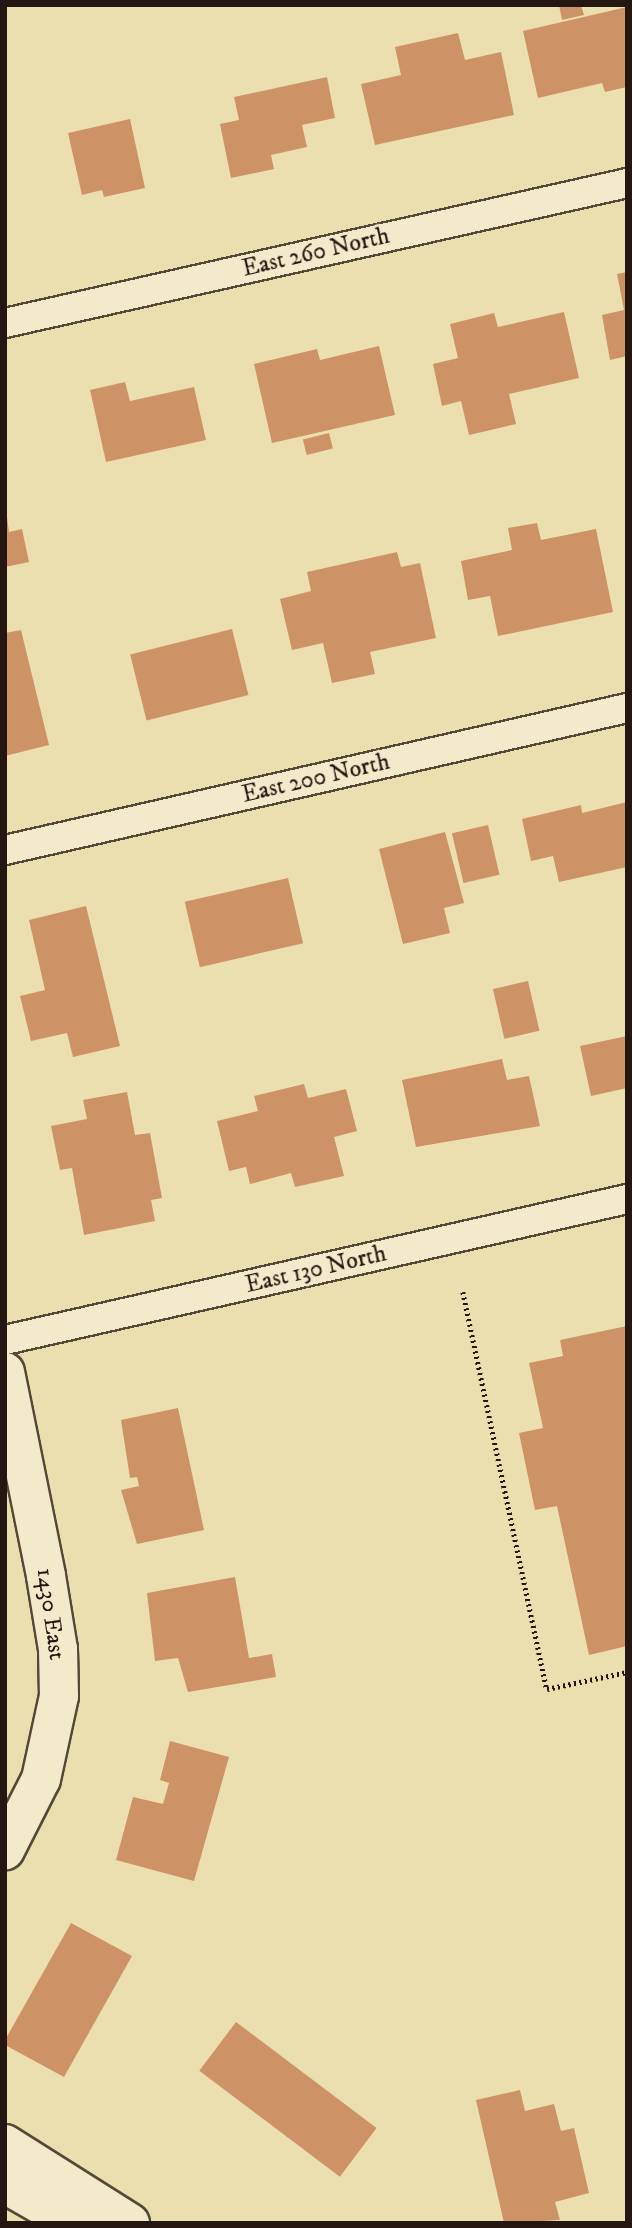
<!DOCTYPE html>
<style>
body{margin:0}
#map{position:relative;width:632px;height:2228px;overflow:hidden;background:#ecdfaf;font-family:"IM FELL DW Pica",serif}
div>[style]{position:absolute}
.building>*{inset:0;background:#ce9267;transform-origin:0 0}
.path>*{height:4.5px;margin-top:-2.25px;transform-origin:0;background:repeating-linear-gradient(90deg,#241610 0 2px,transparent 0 5.5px)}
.roads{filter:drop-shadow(2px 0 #564838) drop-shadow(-2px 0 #564838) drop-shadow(0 2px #564838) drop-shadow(0 -2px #564838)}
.street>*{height:28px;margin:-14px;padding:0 14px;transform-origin:14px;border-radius:14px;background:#f3eacb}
.secondary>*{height:38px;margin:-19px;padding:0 19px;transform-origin:19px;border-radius:19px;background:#f3eacb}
span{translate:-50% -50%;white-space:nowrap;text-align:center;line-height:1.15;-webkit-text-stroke:5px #f3eacb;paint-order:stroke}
.street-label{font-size:24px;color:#241610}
.frame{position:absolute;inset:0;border:7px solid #241610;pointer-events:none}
</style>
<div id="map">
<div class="building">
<div style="clip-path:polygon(559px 5px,581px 5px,584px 15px,562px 20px)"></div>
<div style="clip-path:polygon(627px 7px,627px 87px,605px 92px,602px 83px,538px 98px,523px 31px)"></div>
<div style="clip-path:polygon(458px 33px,465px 60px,501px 52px,514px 115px,375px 145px,361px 84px,401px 75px,395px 47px)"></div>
<div style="clip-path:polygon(327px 77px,335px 118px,302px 125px,307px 147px,271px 155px,274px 169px,231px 178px,220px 124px,239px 120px,234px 97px)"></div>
<div style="clip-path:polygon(130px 119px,145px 188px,104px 197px,102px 190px,82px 195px,68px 133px)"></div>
<div style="clip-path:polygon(627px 272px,627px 356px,610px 360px,602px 315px,624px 310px,617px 274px)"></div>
<div style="clip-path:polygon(564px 312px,579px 378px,509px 394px,516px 424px,469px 435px,461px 401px,442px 406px,433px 364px,458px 358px,450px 324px,494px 313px,498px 327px)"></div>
<div style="clip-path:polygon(379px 346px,395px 415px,272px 443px,254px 364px,317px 349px,320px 360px)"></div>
<div style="clip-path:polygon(125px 382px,130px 401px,194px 387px,206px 440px,106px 462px,90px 390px)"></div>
<div style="left:329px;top:433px;width:16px;height:27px;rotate:76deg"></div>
<div style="clip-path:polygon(7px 517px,9px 532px,22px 529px,29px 562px,5px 567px)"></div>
<div style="clip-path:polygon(537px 523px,541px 540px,596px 529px,613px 612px,498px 636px,490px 596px,468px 600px,461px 561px,512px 550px,508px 528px)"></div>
<div style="clip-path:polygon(397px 552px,401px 567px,420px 563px,436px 638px,370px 652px,375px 674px,332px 683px,323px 643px,292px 650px,280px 599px,311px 591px,307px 572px)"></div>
<div style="left:232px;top:629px;width:68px;height:105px;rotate:76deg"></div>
<div style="clip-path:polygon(21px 630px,49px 745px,5px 756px,5px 633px)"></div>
<div style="clip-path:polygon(627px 802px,627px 867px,559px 882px,553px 856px,531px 861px,522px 819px,581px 805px,582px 813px)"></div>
<div style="left:488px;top:825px;width:51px;height:37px;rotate:77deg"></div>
<div style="clip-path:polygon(445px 832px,464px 903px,444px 908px,450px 933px,403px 944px,379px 849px)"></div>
<div style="left:288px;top:878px;width:67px;height:106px;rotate:77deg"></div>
<div style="clip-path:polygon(86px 906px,120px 1046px,73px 1057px,67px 1033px,31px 1041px,20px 996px,45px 990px,29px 920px)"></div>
<div style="left:528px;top:981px;width:51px;height:36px;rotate:77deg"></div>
<div style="clip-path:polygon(627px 1036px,627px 1088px,591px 1096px,580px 1046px)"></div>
<div style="clip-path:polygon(502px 1059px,507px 1080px,529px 1076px,540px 1126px,416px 1147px,402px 1080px)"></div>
<div style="clip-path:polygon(304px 1084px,308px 1098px,346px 1089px,357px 1131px,334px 1137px,344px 1176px,295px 1187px,291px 1173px,250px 1184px,246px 1167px,229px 1171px,217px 1121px,258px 1111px,254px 1096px)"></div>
<div style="clip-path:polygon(127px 1092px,135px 1135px,150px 1133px,162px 1198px,151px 1200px,155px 1221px,84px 1235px,72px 1168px,60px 1170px,51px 1126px,87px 1119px,83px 1100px)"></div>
<div style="clip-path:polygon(627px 1326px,627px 1646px,589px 1655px,557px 1506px,535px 1510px,519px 1433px,543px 1428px,529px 1363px,563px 1356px,560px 1340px)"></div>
<div style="clip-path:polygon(178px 1408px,204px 1530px,137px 1544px,121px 1490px,139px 1486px,137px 1477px,130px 1478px,121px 1420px)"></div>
<div style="clip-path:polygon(235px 1577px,249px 1658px,272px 1654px,276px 1677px,188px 1692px,178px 1658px,155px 1661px,147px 1593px)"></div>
<div style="clip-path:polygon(170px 1741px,229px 1757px,194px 1881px,116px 1860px,133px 1797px,163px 1804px,169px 1783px,160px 1780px)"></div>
<div style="clip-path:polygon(71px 1923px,132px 1956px,64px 2077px,5px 2045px,5px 2040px)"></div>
<div style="left:236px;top:2022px;width:176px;height:61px;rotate:37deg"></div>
<div style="clip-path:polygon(520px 2090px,525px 2111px,554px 2104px,561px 2131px,574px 2128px,589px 2193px,555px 2202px,560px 2220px,504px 2223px,476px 2100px)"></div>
</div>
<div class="path">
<div style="left:463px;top:1292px;width:406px;rotate:78.1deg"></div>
<div style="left:547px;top:1689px;width:82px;rotate:-12deg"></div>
</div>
<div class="roads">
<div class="street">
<div style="left:5px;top:323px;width:638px;rotate:-12.68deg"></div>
<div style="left:5px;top:850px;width:638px;rotate:-12.86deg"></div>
<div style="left:5px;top:1340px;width:638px;rotate:-12.77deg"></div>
</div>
<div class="secondary">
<div style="left:5px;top:1372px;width:208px;rotate:78.6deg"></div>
<div style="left:46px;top:1576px;width:74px;rotate:80.7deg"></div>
<div style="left:58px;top:1649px;width:47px;rotate:88.8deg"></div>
<div style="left:59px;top:1696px;width:85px;rotate:102.2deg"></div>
<div style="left:41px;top:1779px;width:80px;rotate:116.9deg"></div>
<div style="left:5px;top:2144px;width:148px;rotate:32.3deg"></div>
<div style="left:5px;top:2184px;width:78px;rotate:29.8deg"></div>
</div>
</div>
<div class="street-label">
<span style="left:316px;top:253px;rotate:-13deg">East 260 North</span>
<span style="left:316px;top:779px;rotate:-13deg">East 200 North</span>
<span style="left:316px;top:1270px;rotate:-13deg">East 130 North</span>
<span style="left:50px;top:1614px;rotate:82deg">1430 East</span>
</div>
<div class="frame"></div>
</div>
